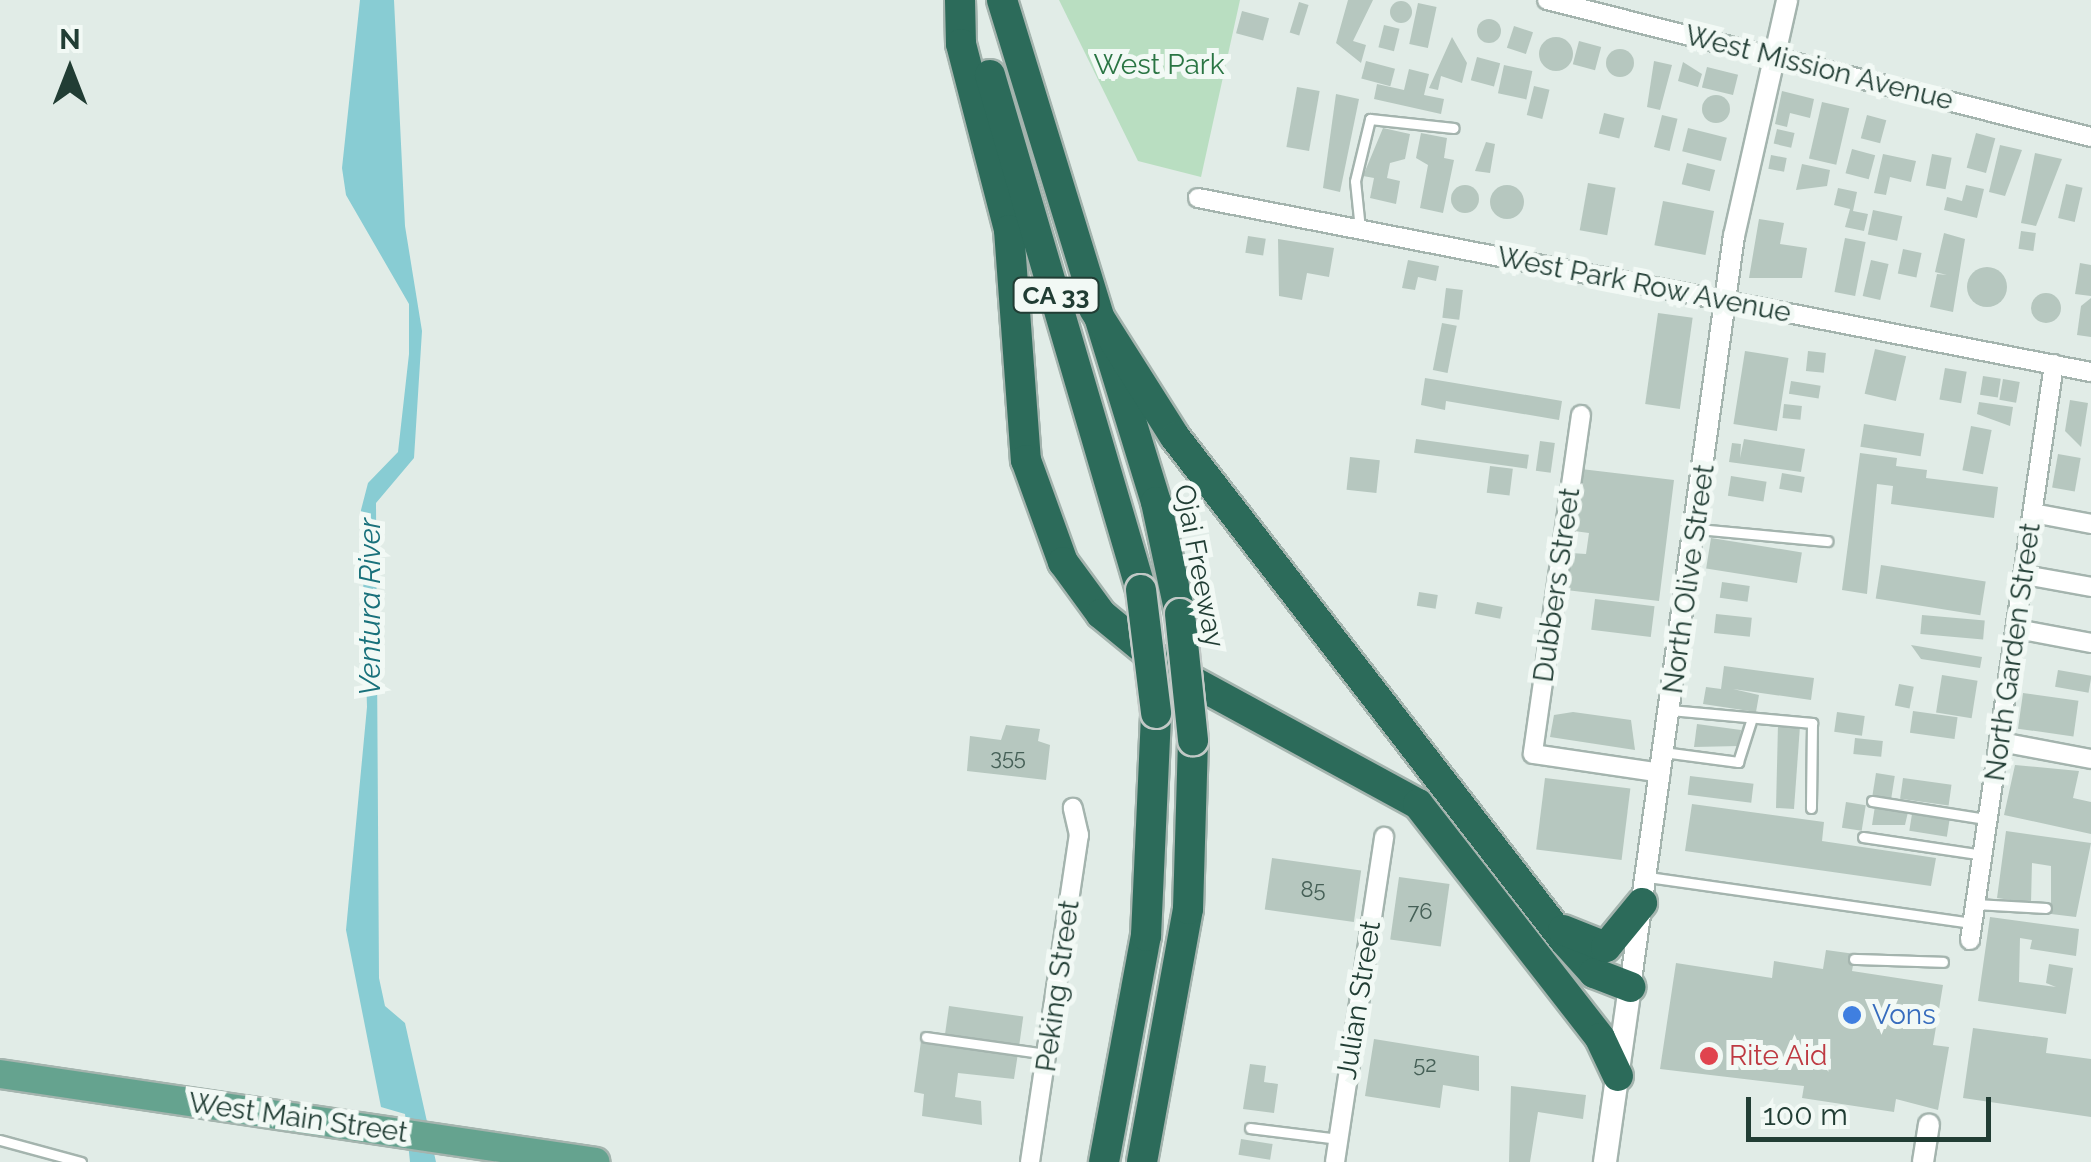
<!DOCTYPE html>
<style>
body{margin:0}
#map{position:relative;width:2091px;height:1162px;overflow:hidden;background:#e1ece7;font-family:Raleway,sans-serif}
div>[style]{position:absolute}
.green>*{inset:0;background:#b9dec1}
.water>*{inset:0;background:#88ccd3}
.building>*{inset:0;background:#b6c7bf;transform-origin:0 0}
.round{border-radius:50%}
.roads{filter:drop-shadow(2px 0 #a4b4ae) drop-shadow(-2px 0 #a4b4ae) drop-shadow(0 2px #a4b4ae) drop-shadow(0 -2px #a4b4ae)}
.service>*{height:9px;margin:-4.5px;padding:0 4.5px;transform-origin:4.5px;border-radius:4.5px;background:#fff}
.minor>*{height:18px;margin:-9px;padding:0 9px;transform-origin:9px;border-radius:9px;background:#fff}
.tertiary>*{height:20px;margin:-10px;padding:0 10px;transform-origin:10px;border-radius:10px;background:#fff}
.secondary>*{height:22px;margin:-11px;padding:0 11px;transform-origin:11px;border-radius:11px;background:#fff}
.primary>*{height:28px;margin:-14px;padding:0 14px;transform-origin:14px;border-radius:14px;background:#65a38f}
.motorway>*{height:30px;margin:-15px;padding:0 15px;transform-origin:15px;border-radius:15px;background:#2c6b5a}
.bridges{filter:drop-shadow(2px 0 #c1c9c6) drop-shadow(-2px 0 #c1c9c6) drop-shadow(0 2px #c1c9c6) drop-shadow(0 -2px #c1c9c6)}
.motorway-bridge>*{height:30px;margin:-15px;padding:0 15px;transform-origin:15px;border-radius:15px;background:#2c6b5a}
.dots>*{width:28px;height:28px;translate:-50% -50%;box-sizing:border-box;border:5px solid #f2f9f5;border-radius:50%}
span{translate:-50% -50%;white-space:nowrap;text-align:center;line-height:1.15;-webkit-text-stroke:10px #f2f9f5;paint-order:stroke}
.number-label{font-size:22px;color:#466057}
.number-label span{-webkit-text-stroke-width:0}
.shield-label span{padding:2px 8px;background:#f2f9f5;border:2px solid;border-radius:8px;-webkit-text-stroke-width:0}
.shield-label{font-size:25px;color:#213d34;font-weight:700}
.park-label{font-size:28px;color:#2a7543}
.street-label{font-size:28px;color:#213d34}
.shop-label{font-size:28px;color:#366cbe}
.left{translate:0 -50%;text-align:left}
.health-label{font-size:28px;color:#be3a42}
.water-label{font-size:30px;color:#19717b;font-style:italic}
.north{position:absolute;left:20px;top:20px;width:100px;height:100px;-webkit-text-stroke:8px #f2f9f5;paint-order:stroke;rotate:0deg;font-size:28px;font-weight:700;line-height:40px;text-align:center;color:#213d34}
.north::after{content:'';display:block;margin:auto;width:35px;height:45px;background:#213d34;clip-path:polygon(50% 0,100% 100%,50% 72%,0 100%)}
.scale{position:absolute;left:1746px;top:1097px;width:245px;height:45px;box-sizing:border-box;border:5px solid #213d34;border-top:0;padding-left:12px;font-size:30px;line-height:35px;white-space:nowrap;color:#213d34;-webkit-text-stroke:8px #f2f9f5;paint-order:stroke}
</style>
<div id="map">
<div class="green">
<div style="clip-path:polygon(1059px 0,1240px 0,1201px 177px,1138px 161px)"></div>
</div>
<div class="water">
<div style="clip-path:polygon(360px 0,394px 0,405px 226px,422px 331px,414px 458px,376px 503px,379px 978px,385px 1006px,405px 1023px,436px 1162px,410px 1162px,405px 1114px,381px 1107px,346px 930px,367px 707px,361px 510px,368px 483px,398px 452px,409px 354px,409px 304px,346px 195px,342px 168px)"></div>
</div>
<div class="building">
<div style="clip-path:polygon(1348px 0,1373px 0,1353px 41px,1366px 45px,1361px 63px,1336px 43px)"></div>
<div class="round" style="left:1390px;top:1px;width:22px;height:22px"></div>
<div style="left:1299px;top:2px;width:10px;height:32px;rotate:17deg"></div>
<div style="left:1418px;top:3px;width:19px;height:42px;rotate:12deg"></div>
<div style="left:1242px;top:11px;width:28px;height:23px;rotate:15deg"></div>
<div class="round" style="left:1477px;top:19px;width:24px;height:24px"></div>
<div style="left:1384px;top:25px;width:16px;height:23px;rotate:14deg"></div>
<div style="left:1514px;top:26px;width:20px;height:23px;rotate:18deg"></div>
<div class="round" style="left:1539px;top:37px;width:34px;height:34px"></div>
<div style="clip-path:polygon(1452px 37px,1467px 63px,1462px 83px,1441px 76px,1438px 90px,1429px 88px)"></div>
<div style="left:1579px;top:41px;width:23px;height:24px;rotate:15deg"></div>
<div class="round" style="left:1606px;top:49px;width:28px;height:28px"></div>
<div style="left:1477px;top:57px;width:24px;height:24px;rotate:15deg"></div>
<div style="left:1366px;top:61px;width:30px;height:18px;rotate:15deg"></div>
<div style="clip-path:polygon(1654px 61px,1672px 65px,1660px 110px,1647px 107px)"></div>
<div style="clip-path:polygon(1683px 62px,1702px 74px,1698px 87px,1678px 81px)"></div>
<div style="left:1504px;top:65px;width:29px;height:29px;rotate:12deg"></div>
<div style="left:1707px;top:67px;width:32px;height:21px;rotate:14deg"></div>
<div style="clip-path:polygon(1409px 69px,1429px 74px,1424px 95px,1444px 99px,1441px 114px,1374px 99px,1377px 84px,1404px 90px)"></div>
<div style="left:1534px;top:86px;width:16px;height:30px;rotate:14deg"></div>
<div style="left:1297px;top:87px;width:23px;height:61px;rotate:10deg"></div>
<div style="clip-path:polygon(1782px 91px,1814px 99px,1810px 118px,1790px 113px,1787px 127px,1775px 124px)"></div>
<div style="clip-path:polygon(1336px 94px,1359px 99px,1340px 192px,1323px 188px)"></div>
<div class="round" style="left:1702px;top:95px;width:28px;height:28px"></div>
<div style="left:1822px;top:102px;width:28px;height:58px;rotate:13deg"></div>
<div style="left:1604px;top:113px;width:21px;height:21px;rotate:14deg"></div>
<div style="left:1662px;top:115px;width:16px;height:33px;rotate:14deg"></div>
<div style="left:1867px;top:115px;width:20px;height:24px;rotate:15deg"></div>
<div style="clip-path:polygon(1383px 128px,1410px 134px,1405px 159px,1390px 163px,1387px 178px,1400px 181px,1396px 204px,1370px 198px,1374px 178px,1363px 176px)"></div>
<div style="left:1688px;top:128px;width:40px;height:24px;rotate:14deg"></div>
<div style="left:1777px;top:129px;width:18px;height:15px;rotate:13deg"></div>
<div style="clip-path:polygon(1421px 133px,1447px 138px,1444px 158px,1454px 160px,1443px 213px,1420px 208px,1428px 165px,1416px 158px)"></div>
<div style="left:1976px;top:133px;width:20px;height:36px;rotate:15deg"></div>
<div style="clip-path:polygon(1486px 142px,1495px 144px,1490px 173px,1475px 171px)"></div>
<div style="clip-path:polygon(2000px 145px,2022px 150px,2005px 196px,1989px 192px)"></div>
<div style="left:1852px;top:149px;width:24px;height:25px;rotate:15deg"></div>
<div style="clip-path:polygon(2035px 153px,2062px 159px,2036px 226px,2021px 223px)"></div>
<div style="clip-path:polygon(1883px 154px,1916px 161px,1911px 182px,1890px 177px,1886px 195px,1874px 193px)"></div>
<div style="left:1932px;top:154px;width:20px;height:32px;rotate:11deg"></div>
<div style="left:1771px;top:155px;width:16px;height:14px;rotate:11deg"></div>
<div style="left:1687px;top:163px;width:29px;height:22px;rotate:14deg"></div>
<div style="clip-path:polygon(1802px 164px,1830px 170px,1827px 186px,1796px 190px)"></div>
<div style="left:1588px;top:183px;width:28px;height:48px;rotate:10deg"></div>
<div style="left:2066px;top:184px;width:17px;height:35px;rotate:13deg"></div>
<div class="round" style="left:1451px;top:185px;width:28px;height:28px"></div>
<div style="clip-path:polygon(1966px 185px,1984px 189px,1977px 218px,1944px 210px,1947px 197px,1962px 201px)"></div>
<div class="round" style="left:1490px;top:185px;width:34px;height:34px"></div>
<div style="clip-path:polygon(1838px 188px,1857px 192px,1853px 211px,1868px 214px,1864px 231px,1845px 227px,1850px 209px,1834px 205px)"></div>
<div style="left:1663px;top:201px;width:52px;height:45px;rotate:11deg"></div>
<div style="left:1873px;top:210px;width:30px;height:25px;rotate:12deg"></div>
<div style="clip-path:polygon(1759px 219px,1784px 223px,1780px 244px,1807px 248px,1802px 278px,1749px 278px)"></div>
<div style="left:2021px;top:231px;width:15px;height:18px;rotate:8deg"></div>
<div style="clip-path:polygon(1944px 233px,1965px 239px,1953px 312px,1930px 307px,1937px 274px,1947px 275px,1935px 272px)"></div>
<div style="left:1248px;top:236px;width:18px;height:17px;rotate:9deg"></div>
<div style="left:1845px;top:238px;width:21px;height:55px;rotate:11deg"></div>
<div style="clip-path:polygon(1278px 239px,1334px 248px,1329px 277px,1307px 273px,1302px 300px,1279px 296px)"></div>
<div style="left:1903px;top:249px;width:19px;height:25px;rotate:12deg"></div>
<div style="clip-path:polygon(1408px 260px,1439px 266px,1436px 281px,1418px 277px,1415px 290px,1402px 288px)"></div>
<div style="left:1871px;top:260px;width:18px;height:37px;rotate:13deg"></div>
<div style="clip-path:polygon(2080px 263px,2091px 265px,2091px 296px,2075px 294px)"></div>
<div class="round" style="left:1967px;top:267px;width:40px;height:40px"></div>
<div style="left:1446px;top:288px;width:17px;height:30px;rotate:7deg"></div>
<div class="round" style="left:2031px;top:293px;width:30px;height:30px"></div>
<div style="clip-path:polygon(2091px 298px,2091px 337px,2077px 335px,2081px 306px)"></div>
<div style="left:1658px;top:313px;width:35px;height:92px;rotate:8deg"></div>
<div style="left:1442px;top:323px;width:15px;height:48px;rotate:11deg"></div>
<div style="left:1875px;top:349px;width:32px;height:46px;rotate:13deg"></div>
<div style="left:1745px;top:351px;width:44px;height:74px;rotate:9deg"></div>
<div style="left:1808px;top:351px;width:18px;height:20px;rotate:6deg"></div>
<div style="left:1945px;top:368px;width:22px;height:32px;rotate:10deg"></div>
<div style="left:1983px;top:376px;width:18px;height:19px;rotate:9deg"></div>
<div style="clip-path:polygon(1425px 378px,1562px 401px,1559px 420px,1446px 401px,1445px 410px,1421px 405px)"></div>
<div style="left:2003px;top:379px;width:17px;height:21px;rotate:10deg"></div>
<div style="left:1791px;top:381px;width:30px;height:13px;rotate:9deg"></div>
<div style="clip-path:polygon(2070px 400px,2088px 403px,2081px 447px,2065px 431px)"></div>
<div style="clip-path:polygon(1979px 402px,2013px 407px,2010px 426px,1977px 414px)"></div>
<div style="left:1784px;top:404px;width:18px;height:14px;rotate:6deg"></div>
<div style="left:1864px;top:424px;width:61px;height:23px;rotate:9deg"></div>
<div style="left:1971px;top:426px;width:21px;height:45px;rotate:11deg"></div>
<div style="left:1416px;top:439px;width:114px;height:14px;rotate:8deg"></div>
<div style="clip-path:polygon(1744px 439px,1805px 449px,1801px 472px,1729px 462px,1732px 443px,1741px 444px,1740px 458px)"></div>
<div style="left:1540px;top:441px;width:15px;height:30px;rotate:8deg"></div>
<div style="clip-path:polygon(1860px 453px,1897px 458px,1896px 466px,1927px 470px,1926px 478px,1998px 487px,1994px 518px,1891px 504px,1893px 486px,1877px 484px,1867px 594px,1842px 590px)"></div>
<div style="left:2058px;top:454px;width:23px;height:34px;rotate:10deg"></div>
<div style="left:1350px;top:457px;width:30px;height:33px;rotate:6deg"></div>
<div style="left:1490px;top:466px;width:23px;height:27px;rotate:7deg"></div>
<div style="clip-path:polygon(1581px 469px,1674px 480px,1659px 601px,1566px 590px,1571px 553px,1586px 554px,1589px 533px,1574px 531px)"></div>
<div style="left:1782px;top:473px;width:23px;height:16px;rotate:10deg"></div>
<div style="left:1731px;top:476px;width:36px;height:20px;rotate:9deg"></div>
<div style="left:1711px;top:538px;width:92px;height:31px;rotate:9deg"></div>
<div style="left:1881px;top:565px;width:106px;height:34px;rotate:9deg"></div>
<div style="left:1722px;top:582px;width:28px;height:16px;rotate:8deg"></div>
<div style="left:1419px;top:592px;width:19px;height:14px;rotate:9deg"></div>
<div style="left:1595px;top:599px;width:60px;height:31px;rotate:7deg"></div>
<div style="left:1477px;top:602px;width:26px;height:12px;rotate:11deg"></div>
<div style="left:1716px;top:614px;width:36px;height:19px;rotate:6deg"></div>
<div style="left:1922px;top:615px;width:63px;height:19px;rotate:5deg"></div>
<div style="clip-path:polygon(1911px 645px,1982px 657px,1980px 668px,1921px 659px)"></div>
<div style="clip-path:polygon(1724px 666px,1814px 678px,1811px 700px,1733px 689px,1759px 695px,1756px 712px,1703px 704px,1706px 687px,1721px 689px)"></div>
<div style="left:2058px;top:670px;width:34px;height:17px;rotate:10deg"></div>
<div style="left:1942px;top:675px;width:36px;height:38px;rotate:9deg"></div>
<div style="left:1899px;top:684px;width:15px;height:22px;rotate:11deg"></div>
<div style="left:2023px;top:693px;width:56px;height:36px;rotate:8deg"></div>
<div style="left:1913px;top:711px;width:45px;height:22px;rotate:8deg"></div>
<div style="clip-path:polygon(1573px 712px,1631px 720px,1635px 750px,1550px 737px,1554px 715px)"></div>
<div style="left:1837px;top:712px;width:28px;height:20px;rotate:8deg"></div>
<div style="clip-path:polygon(1697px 724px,1741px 730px,1739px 746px,1694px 747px)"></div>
<div style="clip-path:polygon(1778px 724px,1800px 726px,1794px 809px,1776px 808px)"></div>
<div style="clip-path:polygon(1006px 725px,1040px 729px,1038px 741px,1050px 745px,1046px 780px,967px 771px,970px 736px,1001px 740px)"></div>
<div style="left:1855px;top:738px;width:28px;height:16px;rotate:6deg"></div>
<div style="clip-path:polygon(2015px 765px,2079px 771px,2073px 798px,2091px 802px,2091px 834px,2004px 815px)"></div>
<div style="left:1876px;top:773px;width:19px;height:24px;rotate:9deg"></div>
<div style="left:1690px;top:776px;width:64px;height:19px;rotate:7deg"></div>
<div style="left:1545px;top:778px;width:86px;height:72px;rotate:7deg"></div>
<div style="left:1903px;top:778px;width:49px;height:21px;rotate:8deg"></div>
<div style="left:1846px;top:802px;width:20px;height:26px;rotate:9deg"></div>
<div style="clip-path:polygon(1692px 804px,1824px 822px,1822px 841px,1936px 858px,1931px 886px,1685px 851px)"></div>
<div style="clip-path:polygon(1875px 806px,1908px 812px,1905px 825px,1872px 825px)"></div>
<div style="left:1912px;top:814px;width:38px;height:17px;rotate:9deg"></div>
<div style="clip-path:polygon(2006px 831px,2091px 843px,2076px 917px,2051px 914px,2051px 866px,2032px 863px,2031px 903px,1997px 898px)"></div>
<div style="left:1272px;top:858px;width:90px;height:52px;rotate:8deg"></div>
<div style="left:1399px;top:877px;width:51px;height:63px;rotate:8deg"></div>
<div style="clip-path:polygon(1990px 917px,2079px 929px,2076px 956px,2030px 949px,2032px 940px,2020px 938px,2019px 982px,2056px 987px,2046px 983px,2049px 964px,2073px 968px,2066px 1014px,1978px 1001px)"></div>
<div style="clip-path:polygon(1826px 950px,1855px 954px,1852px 971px,1943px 985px,1933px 1045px,1949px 1047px,1938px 1110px,1896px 1099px,1894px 1112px,1802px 1098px,1804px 1086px,1660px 1069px,1676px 963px,1772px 978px,1774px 961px,1823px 969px)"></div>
<div style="left:949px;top:1006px;width:75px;height:30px;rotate:8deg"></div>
<div style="clip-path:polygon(1973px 1028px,2048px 1038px,2046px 1053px,2091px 1059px,2091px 1117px,1963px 1098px)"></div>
<div style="clip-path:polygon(1374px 1039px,1479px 1056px,1479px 1091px,1443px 1085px,1440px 1108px,1365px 1096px)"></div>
<div style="clip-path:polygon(921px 1041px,1018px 1053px,1014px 1079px,958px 1073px,955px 1097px,981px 1101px,982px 1125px,922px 1116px,924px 1094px,914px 1092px)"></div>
<div style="clip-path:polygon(1250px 1064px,1266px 1066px,1264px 1082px,1278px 1084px,1274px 1113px,1243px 1109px)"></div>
<div style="clip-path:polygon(1511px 1086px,1586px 1095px,1583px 1119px,1538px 1112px,1530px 1162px,1509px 1162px)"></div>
<div style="left:1241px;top:1139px;width:32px;height:16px;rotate:9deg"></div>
</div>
<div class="roads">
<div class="service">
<div style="left:1360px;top:229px;width:48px;rotate:-95.9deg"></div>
<div style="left:1355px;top:181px;width:64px;rotate:-76.4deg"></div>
<div style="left:1370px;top:119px;width:84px;rotate:6.1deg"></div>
<div style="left:1697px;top:529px;width:131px;rotate:5.3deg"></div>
<div style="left:1670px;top:710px;width:143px;rotate:5.2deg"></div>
<div style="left:1812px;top:723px;width:85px;rotate:90.7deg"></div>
<div style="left:1663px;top:752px;width:76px;rotate:7.6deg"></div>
<div style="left:1738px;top:762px;width:43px;rotate:-72.4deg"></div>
<div style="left:1872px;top:801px;width:115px;rotate:9deg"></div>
<div style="left:1863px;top:837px;width:121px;rotate:8.5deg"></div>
<div style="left:1648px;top:877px;width:327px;rotate:8.1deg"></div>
<div style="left:1975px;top:904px;width:71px;rotate:3.2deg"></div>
<div style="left:1854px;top:959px;width:89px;rotate:1.9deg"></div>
<div style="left:926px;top:1037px;width:122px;rotate:8deg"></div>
<div style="left:1250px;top:1128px;width:89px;rotate:7.1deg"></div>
<div style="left:0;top:1140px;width:84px;rotate:15.2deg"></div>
</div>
<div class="minor">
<div style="left:1547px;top:0;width:561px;rotate:14.14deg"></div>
<div style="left:1198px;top:198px;width:910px;rotate:11.03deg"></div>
<div style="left:1581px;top:415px;width:342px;rotate:98.1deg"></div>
<div style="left:1533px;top:754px;width:129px;rotate:8.4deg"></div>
<div style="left:2033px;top:513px;width:59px;rotate:10.7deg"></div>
<div style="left:2025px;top:575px;width:67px;rotate:10.3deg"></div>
<div style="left:2017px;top:629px;width:75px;rotate:10.7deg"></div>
<div style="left:2001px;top:742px;width:92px;rotate:10.7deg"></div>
<div style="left:1970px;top:940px;width:582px;rotate:-81.7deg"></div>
<div style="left:1030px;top:1162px;width:331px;rotate:-81.5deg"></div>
<div style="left:1079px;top:835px;width:28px;rotate:-103deg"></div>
<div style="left:1335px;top:1162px;width:329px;rotate:-81.4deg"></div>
</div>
<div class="tertiary">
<div style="left:1630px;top:987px;width:758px;rotate:-82.12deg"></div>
<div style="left:1734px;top:236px;width:242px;rotate:-77.3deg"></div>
<div style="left:1923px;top:1162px;width:38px;rotate:-81deg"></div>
</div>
<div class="secondary">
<div style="left:1605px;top:1162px;width:177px;rotate:-81.9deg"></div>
</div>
<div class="primary">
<div style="left:0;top:1074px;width:602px;rotate:8.4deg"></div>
</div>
<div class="motorway">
<div style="left:960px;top:0;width:44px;rotate:88.7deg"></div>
<div style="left:961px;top:44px;width:192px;rotate:75.5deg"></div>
<div style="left:1009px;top:230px;width:231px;rotate:85.8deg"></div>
<div style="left:1026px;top:460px;width:109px;rotate:70.1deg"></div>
<div style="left:1063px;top:562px;width:64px;rotate:53.8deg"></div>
<div style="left:1101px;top:614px;width:80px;rotate:39.4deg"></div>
<div style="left:1163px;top:665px;width:290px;rotate:28.6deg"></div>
<div style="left:1418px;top:804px;width:296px;rotate:52.1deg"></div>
<div style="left:1600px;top:1038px;width:42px;rotate:64.7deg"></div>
<div style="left:1002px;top:0;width:525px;rotate:72.95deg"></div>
<div style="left:1156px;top:502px;width:115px;rotate:77.9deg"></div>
<div style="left:990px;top:75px;width:537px;rotate:73.66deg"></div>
<div style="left:1094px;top:309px;width:151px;rotate:57.7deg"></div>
<div style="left:1175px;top:437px;width:637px;rotate:52.27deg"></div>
<div style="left:1565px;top:941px;width:43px;rotate:47.8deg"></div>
<div style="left:1594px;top:973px;width:39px;rotate:21deg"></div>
<div style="left:1563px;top:930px;width:46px;rotate:21.6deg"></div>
<div style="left:1606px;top:947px;width:57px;rotate:-50.7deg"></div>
<div style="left:1104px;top:1162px;width:230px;rotate:-79.5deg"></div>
<div style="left:1146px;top:936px;width:223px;rotate:-87.4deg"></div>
<div style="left:1142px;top:1162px;width:257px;rotate:-79.7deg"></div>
<div style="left:1188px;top:909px;width:169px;rotate:-88.3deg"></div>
</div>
</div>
<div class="bridges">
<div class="motorway-bridge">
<div style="left:1141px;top:590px;width:124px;rotate:83deg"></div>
<div style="left:1180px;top:614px;width:127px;rotate:84.1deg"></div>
</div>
</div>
<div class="dots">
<div style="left:1852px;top:1015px;background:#3f7fe0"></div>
<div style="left:1709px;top:1056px;background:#e0444e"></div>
</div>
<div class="number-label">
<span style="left:1008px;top:758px">355</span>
<span style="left:1313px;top:890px">85</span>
<span style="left:1420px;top:912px">76</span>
<span style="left:1425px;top:1065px">52</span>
</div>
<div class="shield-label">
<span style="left:1056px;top:295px">CA 33</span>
</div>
<div class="park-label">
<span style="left:1159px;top:65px">West Park</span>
</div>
<div class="street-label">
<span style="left:1819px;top:68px;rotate:14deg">West Mission Avenue</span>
<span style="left:1644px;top:285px;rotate:11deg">West Park Row Avenue</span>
<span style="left:1199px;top:566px;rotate:79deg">Ojai Freeway</span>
<span style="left:1689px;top:579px;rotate:-82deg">North Olive Street</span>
<span style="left:1557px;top:585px;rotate:-82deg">Dubbers Street</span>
<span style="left:2013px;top:652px;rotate:-82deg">North Garden Street</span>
<span style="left:1058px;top:986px;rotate:-82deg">Peking Street</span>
<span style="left:1359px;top:1000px;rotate:-81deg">Julian Street</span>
<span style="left:298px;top:1118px;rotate:8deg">West Main Street</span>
</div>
<div class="shop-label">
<span class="left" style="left:1872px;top:1015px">Vons</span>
</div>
<div class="health-label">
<span class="left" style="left:1729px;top:1056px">Rite Aid</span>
</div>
<div class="water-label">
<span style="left:370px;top:607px;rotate:-90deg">Ventura River</span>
</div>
<div class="north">N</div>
<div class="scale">100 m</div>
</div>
